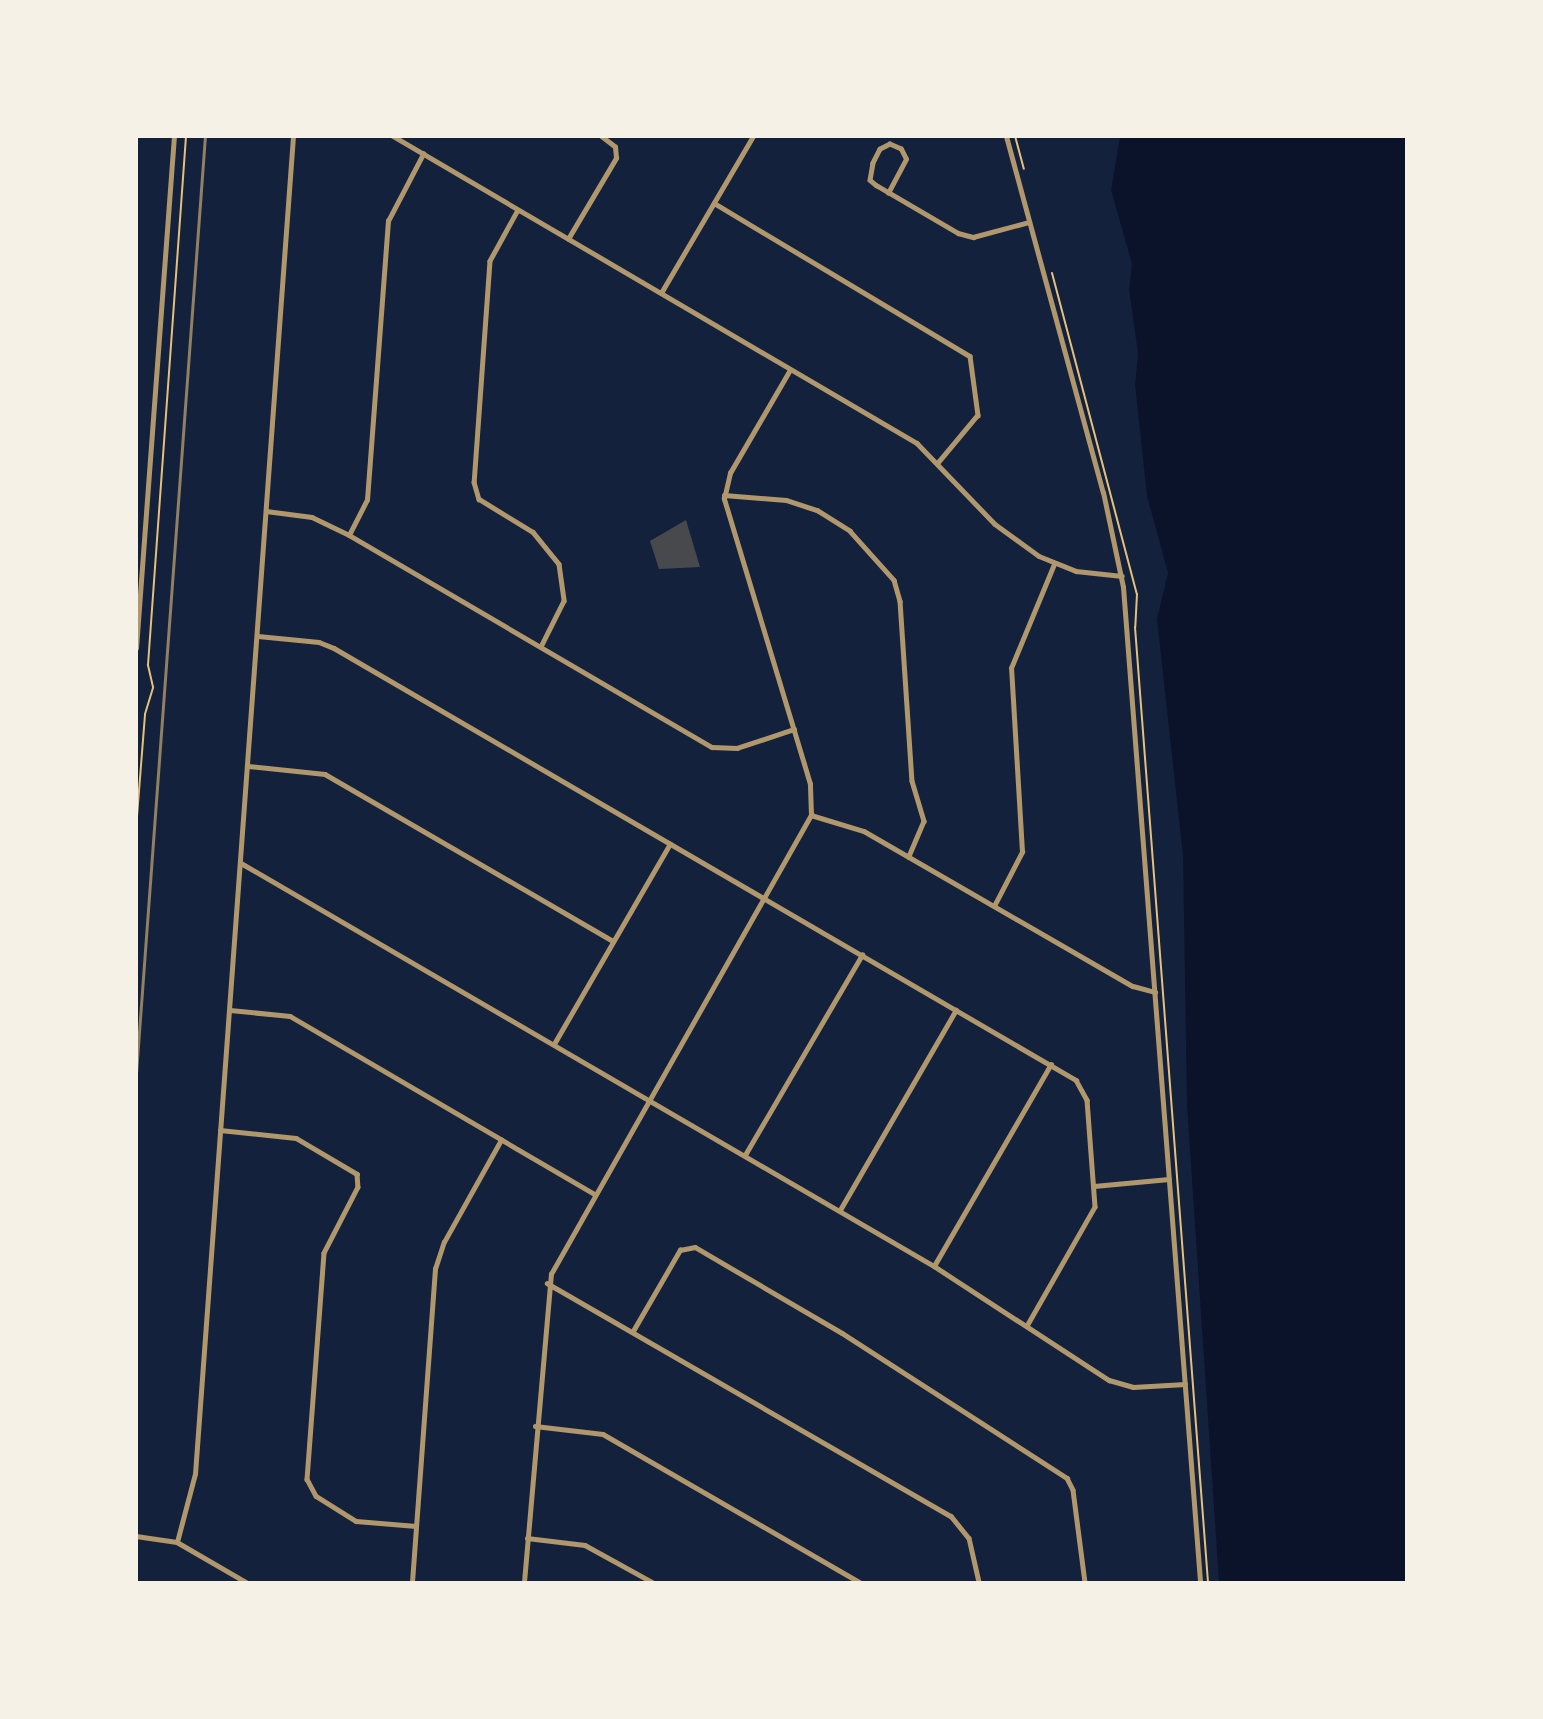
<!DOCTYPE html>
<style>
body{margin:0}
#map{position:relative;width:1543px;height:1719px;overflow:hidden;background:#14213d;font-family:"Noto Sans",sans-serif}
div>[style]{position:absolute}
.water>*{inset:0;background:#0b132b}
.building>*{inset:0;background:#48494c}
.path>*{height:2px;margin:-1px;padding:0 1px;transform-origin:1px;border-radius:1px;background:#e5c07b}
.minor>*{height:4.5px;margin:-2.25px;padding:0 2.25px;transform-origin:2.25px;border-radius:2.25px;background:#b1986c}
.tertiary>*{height:5px;margin:-2.5px;padding:0 2.5px;transform-origin:2.5px;border-radius:2.5px;background:#b1986c}
.rail>*{height:2.5px;margin:-1.25px;padding:0 1.25px;transform-origin:1.25px;border-radius:1.25px;background:#918062}
span{translate:-50% -50%;white-space:nowrap;text-align:center;line-height:1.15;-webkit-text-stroke:7px #f6f1e7;paint-order:stroke}
.frame{position:absolute;inset:0;border:138px solid #f6f1e7;pointer-events:none}
</style>
<div id="map">
<div class="water">
<div style="clip-path:polygon(1120px 137px,1406px 137px,1406px 1582px,1219px 1582px,1187px 1105px,1183px 856px,1157px 619px,1168px 573px,1147px 496px,1135px 385px,1138px 354px,1129px 289px,1132px 264px,1111px 190px)"></div>
</div>
<div class="building">
<div style="clip-path:polygon(686px 520px,700px 567px,659px 569px,650px 541px)"></div>
</div>
<div class="path">
<div style="left:1015px;top:136px;width:34px;rotate:75deg"></div>
<div style="left:1052px;top:273px;width:332px;rotate:75.2deg"></div>
<div style="left:1137px;top:594px;width:33px;rotate:93deg"></div>
<div style="left:1135px;top:627px;width:958px;rotate:85.63deg"></div>
<div style="left:136px;top:829px;width:115px;rotate:-85.5deg"></div>
<div style="left:145px;top:714px;width:28px;rotate:-73deg"></div>
<div style="left:153px;top:687px;width:23px;rotate:-103deg"></div>
<div style="left:148px;top:665px;width:530px;rotate:-85.89deg"></div>
</div>
<div class="minor">
<div style="left:393px;top:136px;width:607px;rotate:30.37deg"></div>
<div style="left:917px;top:443px;width:112px;rotate:46.1deg"></div>
<div style="left:995px;top:524px;width:54px;rotate:36deg"></div>
<div style="left:1039px;top:556px;width:40px;rotate:22deg"></div>
<div style="left:1076px;top:571px;width:46px;rotate:6.2deg"></div>
<div style="left:888px;top:193px;width:38px;rotate:-62deg"></div>
<div style="left:906px;top:159px;width:11px;rotate:-117deg"></div>
<div style="left:901px;top:149px;width:12px;rotate:-156deg"></div>
<div style="left:890px;top:144px;width:11px;rotate:153deg"></div>
<div style="left:880px;top:149px;width:16px;rotate:117deg"></div>
<div style="left:873px;top:163px;width:17px;rotate:100deg"></div>
<div style="left:870px;top:180px;width:8px;rotate:40deg"></div>
<div style="left:876px;top:185px;width:95px;rotate:30.3deg"></div>
<div style="left:958px;top:233px;width:16px;rotate:15deg"></div>
<div style="left:973px;top:237px;width:58px;rotate:-15deg"></div>
<div style="left:714px;top:203px;width:298px;rotate:30.9deg"></div>
<div style="left:970px;top:356px;width:60px;rotate:82.3deg"></div>
<div style="left:978px;top:415px;width:62px;rotate:129.8deg"></div>
<div style="left:518px;top:210px;width:58px;rotate:118.8deg"></div>
<div style="left:490px;top:261px;width:222px;rotate:94.1deg"></div>
<div style="left:474px;top:482px;width:18px;rotate:74deg"></div>
<div style="left:479px;top:499px;width:63px;rotate:31.4deg"></div>
<div style="left:533px;top:532px;width:41px;rotate:50.9deg"></div>
<div style="left:559px;top:564px;width:37px;rotate:82deg"></div>
<div style="left:564px;top:601px;width:51px;rotate:116.6deg"></div>
<div style="left:568px;top:239px;width:94px;rotate:-59.3deg"></div>
<div style="left:616px;top:158px;width:11px;rotate:-95deg"></div>
<div style="left:615px;top:147px;width:18px;rotate:-142deg"></div>
<div style="left:661px;top:293px;width:182px;rotate:-59.6deg"></div>
<div style="left:724px;top:495px;width:62px;rotate:4.6deg"></div>
<div style="left:786px;top:500px;width:33px;rotate:18deg"></div>
<div style="left:817px;top:510px;width:39px;rotate:32deg"></div>
<div style="left:850px;top:531px;width:66px;rotate:48.1deg"></div>
<div style="left:894px;top:580px;width:22px;rotate:74deg"></div>
<div style="left:900px;top:601px;width:180px;rotate:86.2deg"></div>
<div style="left:912px;top:781px;width:42px;rotate:73.3deg"></div>
<div style="left:924px;top:821px;width:39px;rotate:113deg"></div>
<div style="left:266px;top:511px;width:46px;rotate:7.4deg"></div>
<div style="left:312px;top:517px;width:41px;rotate:25.9deg"></div>
<div style="left:349px;top:535px;width:420px;rotate:30.3deg"></div>
<div style="left:712px;top:747px;width:25px;rotate:2deg"></div>
<div style="left:737px;top:748px;width:60px;rotate:-18.4deg"></div>
<div style="left:349px;top:535px;width:39px;rotate:-63deg"></div>
<div style="left:367px;top:500px;width:280px;rotate:-85.7deg"></div>
<div style="left:388px;top:221px;width:76px;rotate:-62.4deg"></div>
<div style="left:258px;top:636px;width:61px;rotate:5.6deg"></div>
<div style="left:319px;top:642px;width:16px;rotate:22deg"></div>
<div style="left:334px;top:648px;width:859px;rotate:30.21deg"></div>
<div style="left:1076px;top:1080px;width:23px;rotate:61deg"></div>
<div style="left:1087px;top:1100px;width:107px;rotate:85.7deg"></div>
<div style="left:1095px;top:1207px;width:137px;rotate:119.7deg"></div>
<div style="left:248px;top:766px;width:77px;rotate:5.9deg"></div>
<div style="left:325px;top:774px;width:333px;rotate:30.1deg"></div>
<div style="left:811px;top:815px;width:55px;rotate:16.8deg"></div>
<div style="left:864px;top:831px;width:310px;rotate:30deg"></div>
<div style="left:1133px;top:986px;width:23px;rotate:15deg"></div>
<div style="left:241px;top:863px;width:802px;rotate:30.18deg"></div>
<div style="left:934px;top:1266px;width:209px;rotate:33.1deg"></div>
<div style="left:1109px;top:1380px;width:25px;rotate:16deg"></div>
<div style="left:1133px;top:1387px;width:52px;rotate:-3.3deg"></div>
<div style="left:994px;top:906px;width:61px;rotate:-62.6deg"></div>
<div style="left:1022px;top:852px;width:184px;rotate:-93.4deg"></div>
<div style="left:1011px;top:668px;width:113px;rotate:-67.5deg"></div>
<div style="left:230px;top:1010px;width:60px;rotate:5.7deg"></div>
<div style="left:290px;top:1016px;width:353px;rotate:30.3deg"></div>
<div style="left:554px;top:1044px;width:231px;rotate:-59.9deg"></div>
<div style="left:220px;top:1130px;width:76px;rotate:6deg"></div>
<div style="left:296px;top:1138px;width:71px;rotate:30.5deg"></div>
<div style="left:357px;top:1174px;width:13px;rotate:86deg"></div>
<div style="left:358px;top:1187px;width:74px;rotate:117.3deg"></div>
<div style="left:324px;top:1253px;width:227px;rotate:94.3deg"></div>
<div style="left:307px;top:1479px;width:19px;rotate:62deg"></div>
<div style="left:316px;top:1496px;width:47px;rotate:32deg"></div>
<div style="left:356px;top:1521px;width:60px;rotate:4.8deg"></div>
<div style="left:745px;top:1155px;width:232px;rotate:-59.7deg"></div>
<div style="left:1094px;top:1186px;width:75px;rotate:-5.3deg"></div>
<div style="left:840px;top:1210px;width:231px;rotate:-59.9deg"></div>
<div style="left:934px;top:1266px;width:233px;rotate:-59.9deg"></div>
<div style="left:547px;top:1283px;width:466px;rotate:30deg"></div>
<div style="left:951px;top:1516px;width:28px;rotate:51deg"></div>
<div style="left:969px;top:1538px;width:45px;rotate:77.2deg"></div>
<div style="left:633px;top:1331px;width:94px;rotate:-59.9deg"></div>
<div style="left:680px;top:1250px;width:15px;rotate:-11deg"></div>
<div style="left:695px;top:1247px;width:170px;rotate:30.3deg"></div>
<div style="left:842px;top:1333px;width:268px;rotate:32.8deg"></div>
<div style="left:1067px;top:1478px;width:13px;rotate:63deg"></div>
<div style="left:1073px;top:1490px;width:93px;rotate:82.6deg"></div>
<div style="left:535px;top:1426px;width:68px;rotate:6.7deg"></div>
<div style="left:603px;top:1434px;width:296px;rotate:30deg"></div>
<div style="left:136px;top:1536px;width:41px;rotate:8.3deg"></div>
<div style="left:177px;top:1542px;width:80px;rotate:30.1deg"></div>
<div style="left:527px;top:1538px;width:58px;rotate:6.9deg"></div>
<div style="left:585px;top:1545px;width:77px;rotate:28.9deg"></div>
<div style="left:177px;top:1542px;width:70px;rotate:-75.2deg"></div>
<div style="left:195px;top:1474px;width:1342px;rotate:-85.81deg"></div>
<div style="left:412px;top:1582px;width:314px;rotate:-85.8deg"></div>
<div style="left:435px;top:1269px;width:28px;rotate:-72deg"></div>
<div style="left:444px;top:1242px;width:117px;rotate:-60.8deg"></div>
<div style="left:524px;top:1582px;width:309px;rotate:-85deg"></div>
<div style="left:551px;top:1274px;width:528px;rotate:-60.47deg"></div>
<div style="left:811px;top:815px;width:31px;rotate:-92deg"></div>
<div style="left:810px;top:784px;width:298px;rotate:-106.8deg"></div>
<div style="left:724px;top:499px;width:27px;rotate:-77deg"></div>
<div style="left:730px;top:473px;width:119px;rotate:-59.8deg"></div>
</div>
<div class="tertiary">
<div style="left:1006px;top:136px;width:369px;rotate:74.8deg"></div>
<div style="left:1103px;top:492px;width:97px;rotate:78.1deg"></div>
<div style="left:1123px;top:587px;width:998px;rotate:85.57deg"></div>
<div style="left:136px;top:648px;width:513px;rotate:-85.76deg"></div>
</div>
<div class="rail">
<div style="left:136px;top:1073px;width:940px;rotate:-85.79deg"></div>
</div>
<div class="frame"></div>
</div>
